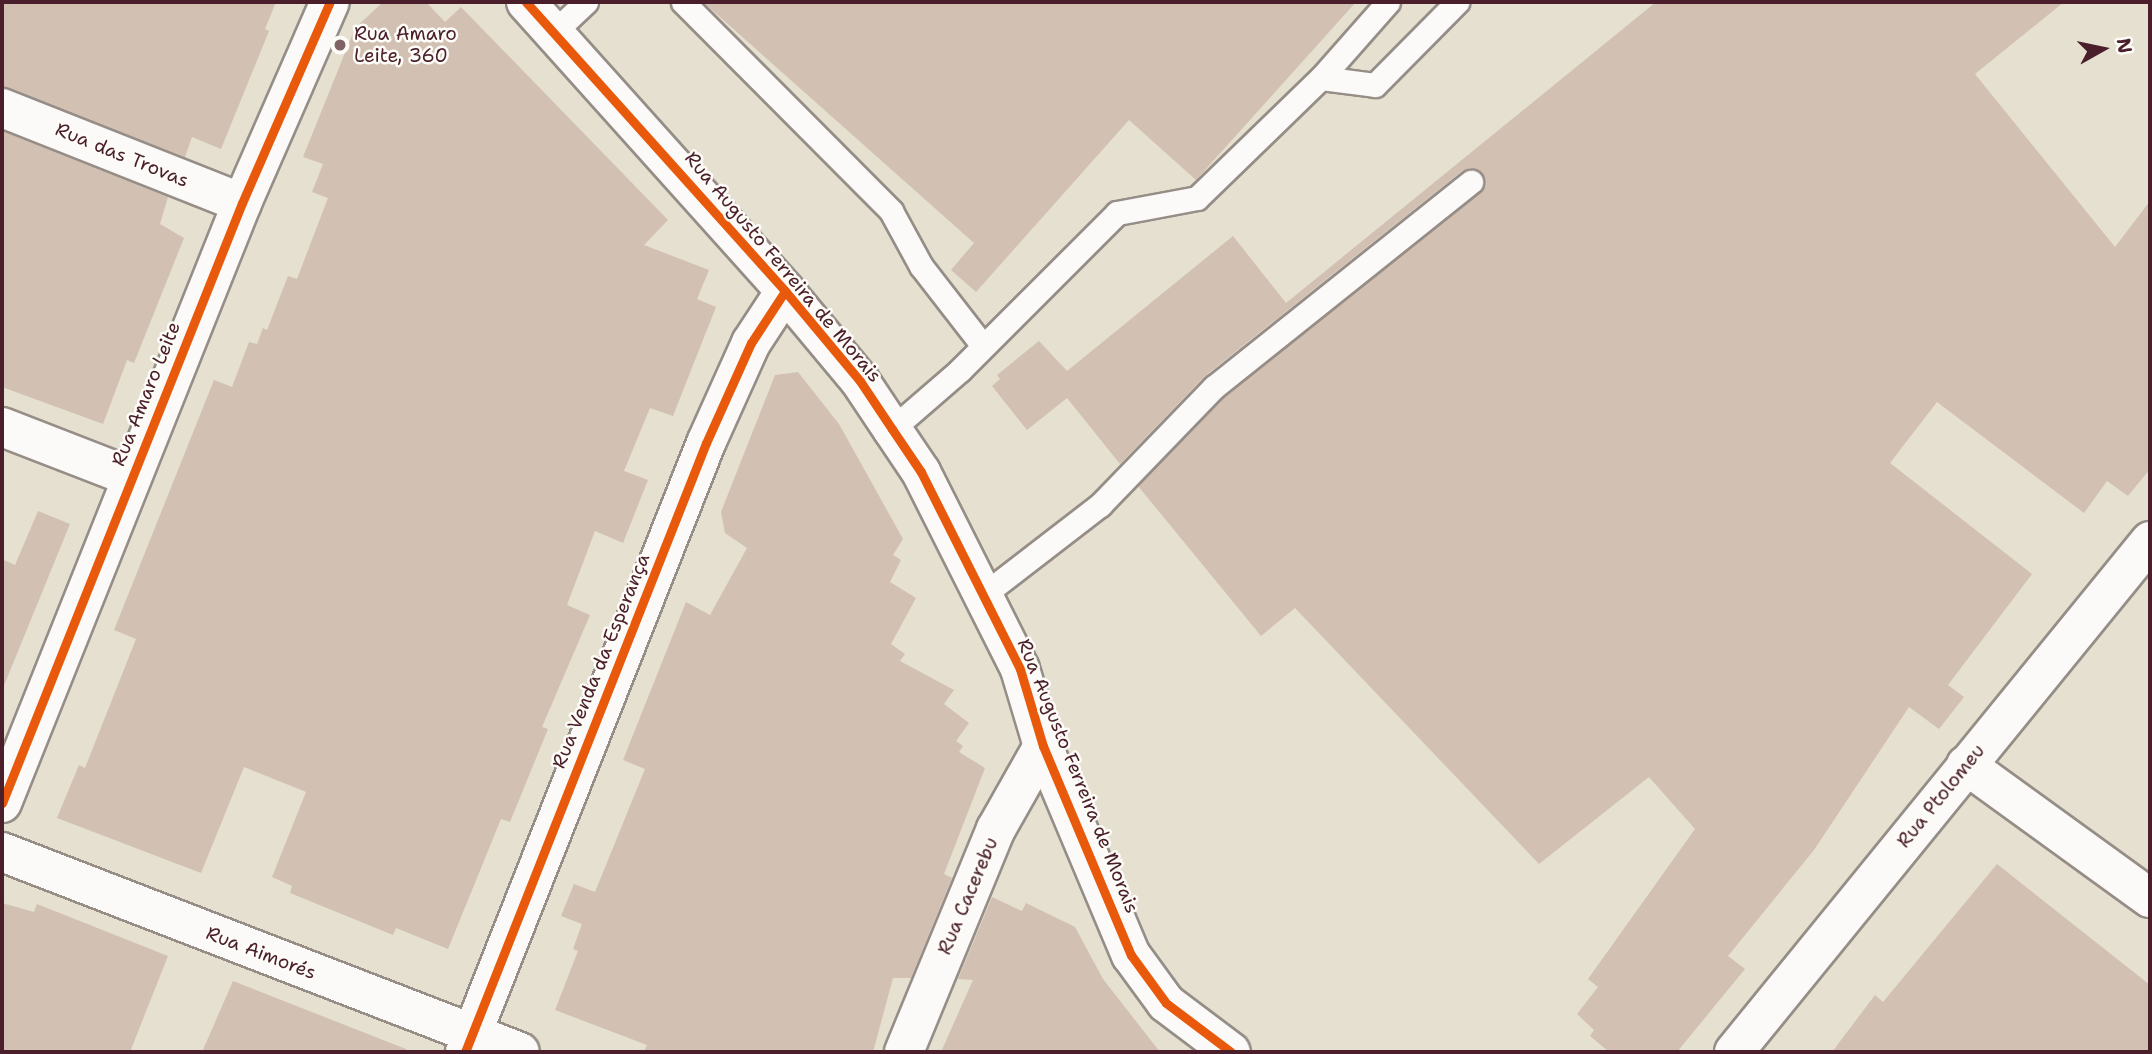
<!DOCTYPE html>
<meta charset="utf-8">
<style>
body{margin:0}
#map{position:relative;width:2152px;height:1054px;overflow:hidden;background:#e5e0d0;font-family:"Shantell Sans",sans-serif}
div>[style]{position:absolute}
.building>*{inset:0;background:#d2c1b3}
.roads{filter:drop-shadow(2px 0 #968d87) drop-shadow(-2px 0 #968d87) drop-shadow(0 2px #968d87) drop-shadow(0 -2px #968d87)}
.service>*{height:23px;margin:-11.5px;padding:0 11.5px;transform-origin:11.5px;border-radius:11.5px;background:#fbfaf8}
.minor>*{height:38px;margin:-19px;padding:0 19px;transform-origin:19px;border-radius:19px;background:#fbfaf8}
.cycleway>*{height:9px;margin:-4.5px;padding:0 4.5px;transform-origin:4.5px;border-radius:4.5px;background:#e8590c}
.dots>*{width:19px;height:19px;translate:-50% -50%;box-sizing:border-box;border:4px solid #fdfcf7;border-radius:50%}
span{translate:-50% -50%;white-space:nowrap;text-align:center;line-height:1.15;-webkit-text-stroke:5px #fdfcf7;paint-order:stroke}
.poi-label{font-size:19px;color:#4a1f2b}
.left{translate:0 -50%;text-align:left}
.street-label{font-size:19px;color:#4a1f2b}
.frame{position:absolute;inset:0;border:4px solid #4a1f2b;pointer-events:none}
.north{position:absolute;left:2068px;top:14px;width:70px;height:70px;-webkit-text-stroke:5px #fdfcf7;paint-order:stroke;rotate:81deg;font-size:19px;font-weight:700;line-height:28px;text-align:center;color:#4a1f2b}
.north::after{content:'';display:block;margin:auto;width:24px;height:32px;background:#4a1f2b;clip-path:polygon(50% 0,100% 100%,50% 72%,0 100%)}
</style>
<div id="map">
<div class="building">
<div style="clip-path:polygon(2px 2px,276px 2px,265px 29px,269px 31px,221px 149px,192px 137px,185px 157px,2px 87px)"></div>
<div style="clip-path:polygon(383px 2px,426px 2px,445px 22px,461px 7px,668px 220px,644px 245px,709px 270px,697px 299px,716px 307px,673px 416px,650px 408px,624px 471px,648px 480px,623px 543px,595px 531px,567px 605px,590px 615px,542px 727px,548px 729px,510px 822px,501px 819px,448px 949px,396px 928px,393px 935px,290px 893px,292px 886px,272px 877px,306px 792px,244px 767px,201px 873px,57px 818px,79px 765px,85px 768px,136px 639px,114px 630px,214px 380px,232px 387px,249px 342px,257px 344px,263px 328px,267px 330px,288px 276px,297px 279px,328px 198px,312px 192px,323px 164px,303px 157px,355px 28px)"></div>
<div style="clip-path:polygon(703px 2px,1356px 2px,1196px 180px,1129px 120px,976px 292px,951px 270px,974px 243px)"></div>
<div style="clip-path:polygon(1656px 2px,2064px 2px,1975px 74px,2115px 247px,2150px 201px,2150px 469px,2128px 496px,2107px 481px,2084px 513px,1937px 402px,1890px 463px,2032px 574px,1948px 685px,1964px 697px,1939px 729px,1909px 707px,1814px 850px,1728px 956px,1745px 969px,1677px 1052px,1609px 1052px,1590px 1036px,1594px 1030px,1577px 1014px,1598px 987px,1588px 979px,1695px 829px,1649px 777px,1539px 864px,1295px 608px,1261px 636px,1138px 486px,1223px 397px,1480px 193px,1485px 181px,1481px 173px,1470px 168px,1462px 171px,1205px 376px,1120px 464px,1067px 398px,1027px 430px,992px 386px,1000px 379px,997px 375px,1039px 341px,1067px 371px,1233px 236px,1286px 303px)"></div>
<div style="clip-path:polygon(2px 131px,168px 197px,160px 224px,184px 238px,134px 363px,127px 360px,103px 424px,2px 387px)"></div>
<div style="clip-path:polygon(798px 372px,839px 424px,903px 539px,893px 555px,901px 560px,890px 582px,916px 598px,891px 644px,905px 654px,900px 661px,954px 690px,944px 704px,969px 723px,956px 741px,963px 746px,959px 752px,985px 768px,944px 874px,952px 878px,911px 978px,893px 978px,873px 1052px,644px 1052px,647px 1045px,555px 1010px,578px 951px,573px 949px,582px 924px,561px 916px,574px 884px,595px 892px,645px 769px,623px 760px,686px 602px,710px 615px,747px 548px,725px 533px,721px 512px,775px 375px)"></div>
<div style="clip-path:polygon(38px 511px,70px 524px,3px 688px,2px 559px,15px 565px)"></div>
<div style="clip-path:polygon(1997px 864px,2150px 985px,2150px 1052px,1832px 1052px,1875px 995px,1883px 1002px)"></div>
<div style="clip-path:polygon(992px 897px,1022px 911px,1026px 903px,1075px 927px,1103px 979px,1160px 1052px,941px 1052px,973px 980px,958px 979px)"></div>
<div style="clip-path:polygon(2px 903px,34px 912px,37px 904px,168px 956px,130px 1052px,2px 1052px)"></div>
<div style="clip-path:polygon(233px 981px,406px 1049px,406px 1052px,202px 1052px)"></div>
</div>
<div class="roads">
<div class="service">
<div style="left:683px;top:2px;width:295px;rotate:45.1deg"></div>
<div style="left:891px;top:211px;width:63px;rotate:61.4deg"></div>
<div style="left:921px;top:266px;width:101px;rotate:52.2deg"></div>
<div style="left:554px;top:32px;width:44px;rotate:-43.2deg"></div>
<div style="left:1321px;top:78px;width:101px;rotate:-48.6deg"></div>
<div style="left:892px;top:429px;width:90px;rotate:-40.9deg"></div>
<div style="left:960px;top:370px;width:222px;rotate:-45deg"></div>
<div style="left:1117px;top:213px;width:81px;rotate:-10.6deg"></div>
<div style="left:1197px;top:198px;width:173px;rotate:-44.1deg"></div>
<div style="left:1321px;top:78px;width:54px;rotate:7.4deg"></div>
<div style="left:1375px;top:85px;width:117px;rotate:-45.3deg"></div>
<div style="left:983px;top:595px;width:148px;rotate:-37.6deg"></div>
<div style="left:1100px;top:505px;width:164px;rotate:-46deg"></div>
<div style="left:1214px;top:387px;width:329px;rotate:-38.6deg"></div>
</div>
<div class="minor">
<div style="left:526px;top:2px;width:388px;rotate:48.1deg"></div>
<div style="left:785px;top:291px;width:117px;rotate:50.2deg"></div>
<div style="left:860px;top:381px;width:58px;rotate:56.3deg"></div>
<div style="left:892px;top:429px;width:52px;rotate:56deg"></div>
<div style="left:921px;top:472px;width:220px;rotate:63.3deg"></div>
<div style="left:1020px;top:669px;width:80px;rotate:73.4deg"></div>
<div style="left:1043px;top:746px;width:227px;rotate:67.2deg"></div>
<div style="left:1131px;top:955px;width:59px;rotate:53.9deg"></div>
<div style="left:1166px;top:1003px;width:81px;rotate:37deg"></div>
<div style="left:2px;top:108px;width:258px;rotate:21.6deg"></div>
<div style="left:2px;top:427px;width:138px;rotate:21.2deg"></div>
<div style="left:1966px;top:765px;width:227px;rotate:35.9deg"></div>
<div style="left:2px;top:803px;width:646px;rotate:-68.2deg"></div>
<div style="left:242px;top:203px;width:219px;rotate:-66.4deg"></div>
<div style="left:2px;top:852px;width:555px;rotate:21.11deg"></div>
<div style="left:465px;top:1052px;width:655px;rotate:-68.41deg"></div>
<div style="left:706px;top:443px;width:110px;rotate:-65.8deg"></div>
<div style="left:751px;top:343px;width:62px;rotate:-56.8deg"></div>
<div style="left:904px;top:1052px;width:241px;rotate:-67.6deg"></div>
<div style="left:996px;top:829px;width:95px;rotate:-60.5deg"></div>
<div style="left:1734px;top:1052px;width:659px;rotate:-50.85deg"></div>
</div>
</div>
<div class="cycleway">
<div style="left:526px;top:2px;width:388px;rotate:48.1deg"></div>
<div style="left:785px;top:291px;width:117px;rotate:50.2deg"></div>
<div style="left:860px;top:381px;width:58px;rotate:56.3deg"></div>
<div style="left:892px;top:429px;width:52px;rotate:56deg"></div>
<div style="left:921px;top:472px;width:220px;rotate:63.3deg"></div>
<div style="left:1020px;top:669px;width:80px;rotate:73.4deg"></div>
<div style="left:1043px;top:746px;width:227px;rotate:67.2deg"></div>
<div style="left:1131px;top:955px;width:59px;rotate:53.9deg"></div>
<div style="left:1166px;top:1003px;width:81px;rotate:37deg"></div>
<div style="left:2px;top:803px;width:646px;rotate:-68.2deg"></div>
<div style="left:242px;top:203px;width:219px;rotate:-66.4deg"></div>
<div style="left:465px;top:1052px;width:655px;rotate:-68.41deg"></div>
<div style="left:706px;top:443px;width:110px;rotate:-65.8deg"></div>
<div style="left:751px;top:343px;width:62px;rotate:-56.8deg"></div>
</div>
<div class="dots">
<div style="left:340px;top:45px;background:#806365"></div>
</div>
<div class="poi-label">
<span class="left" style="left:354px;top:45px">Rua Amaro<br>Leite, 360</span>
</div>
<div class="street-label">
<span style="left:122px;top:155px;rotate:22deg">Rua das Trovas</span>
<span style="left:783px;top:267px;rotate:50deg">Rua Augusto Ferreira de Morais</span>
<span style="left:146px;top:394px;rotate:-68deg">Rua Amaro Leite</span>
<span style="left:601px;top:661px;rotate:-68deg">Rua Venda da Esperança</span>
<span style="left:1078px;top:776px;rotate:68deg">Rua Augusto Ferreira de Morais</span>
<span style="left:1941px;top:796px;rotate:-51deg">Rua Ptolomeu</span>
<span style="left:968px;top:896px;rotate:-67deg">Rua Cacerebu</span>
<span style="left:261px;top:953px;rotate:21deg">Rua Aimorés</span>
</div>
<div class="frame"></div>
<div class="north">N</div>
</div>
